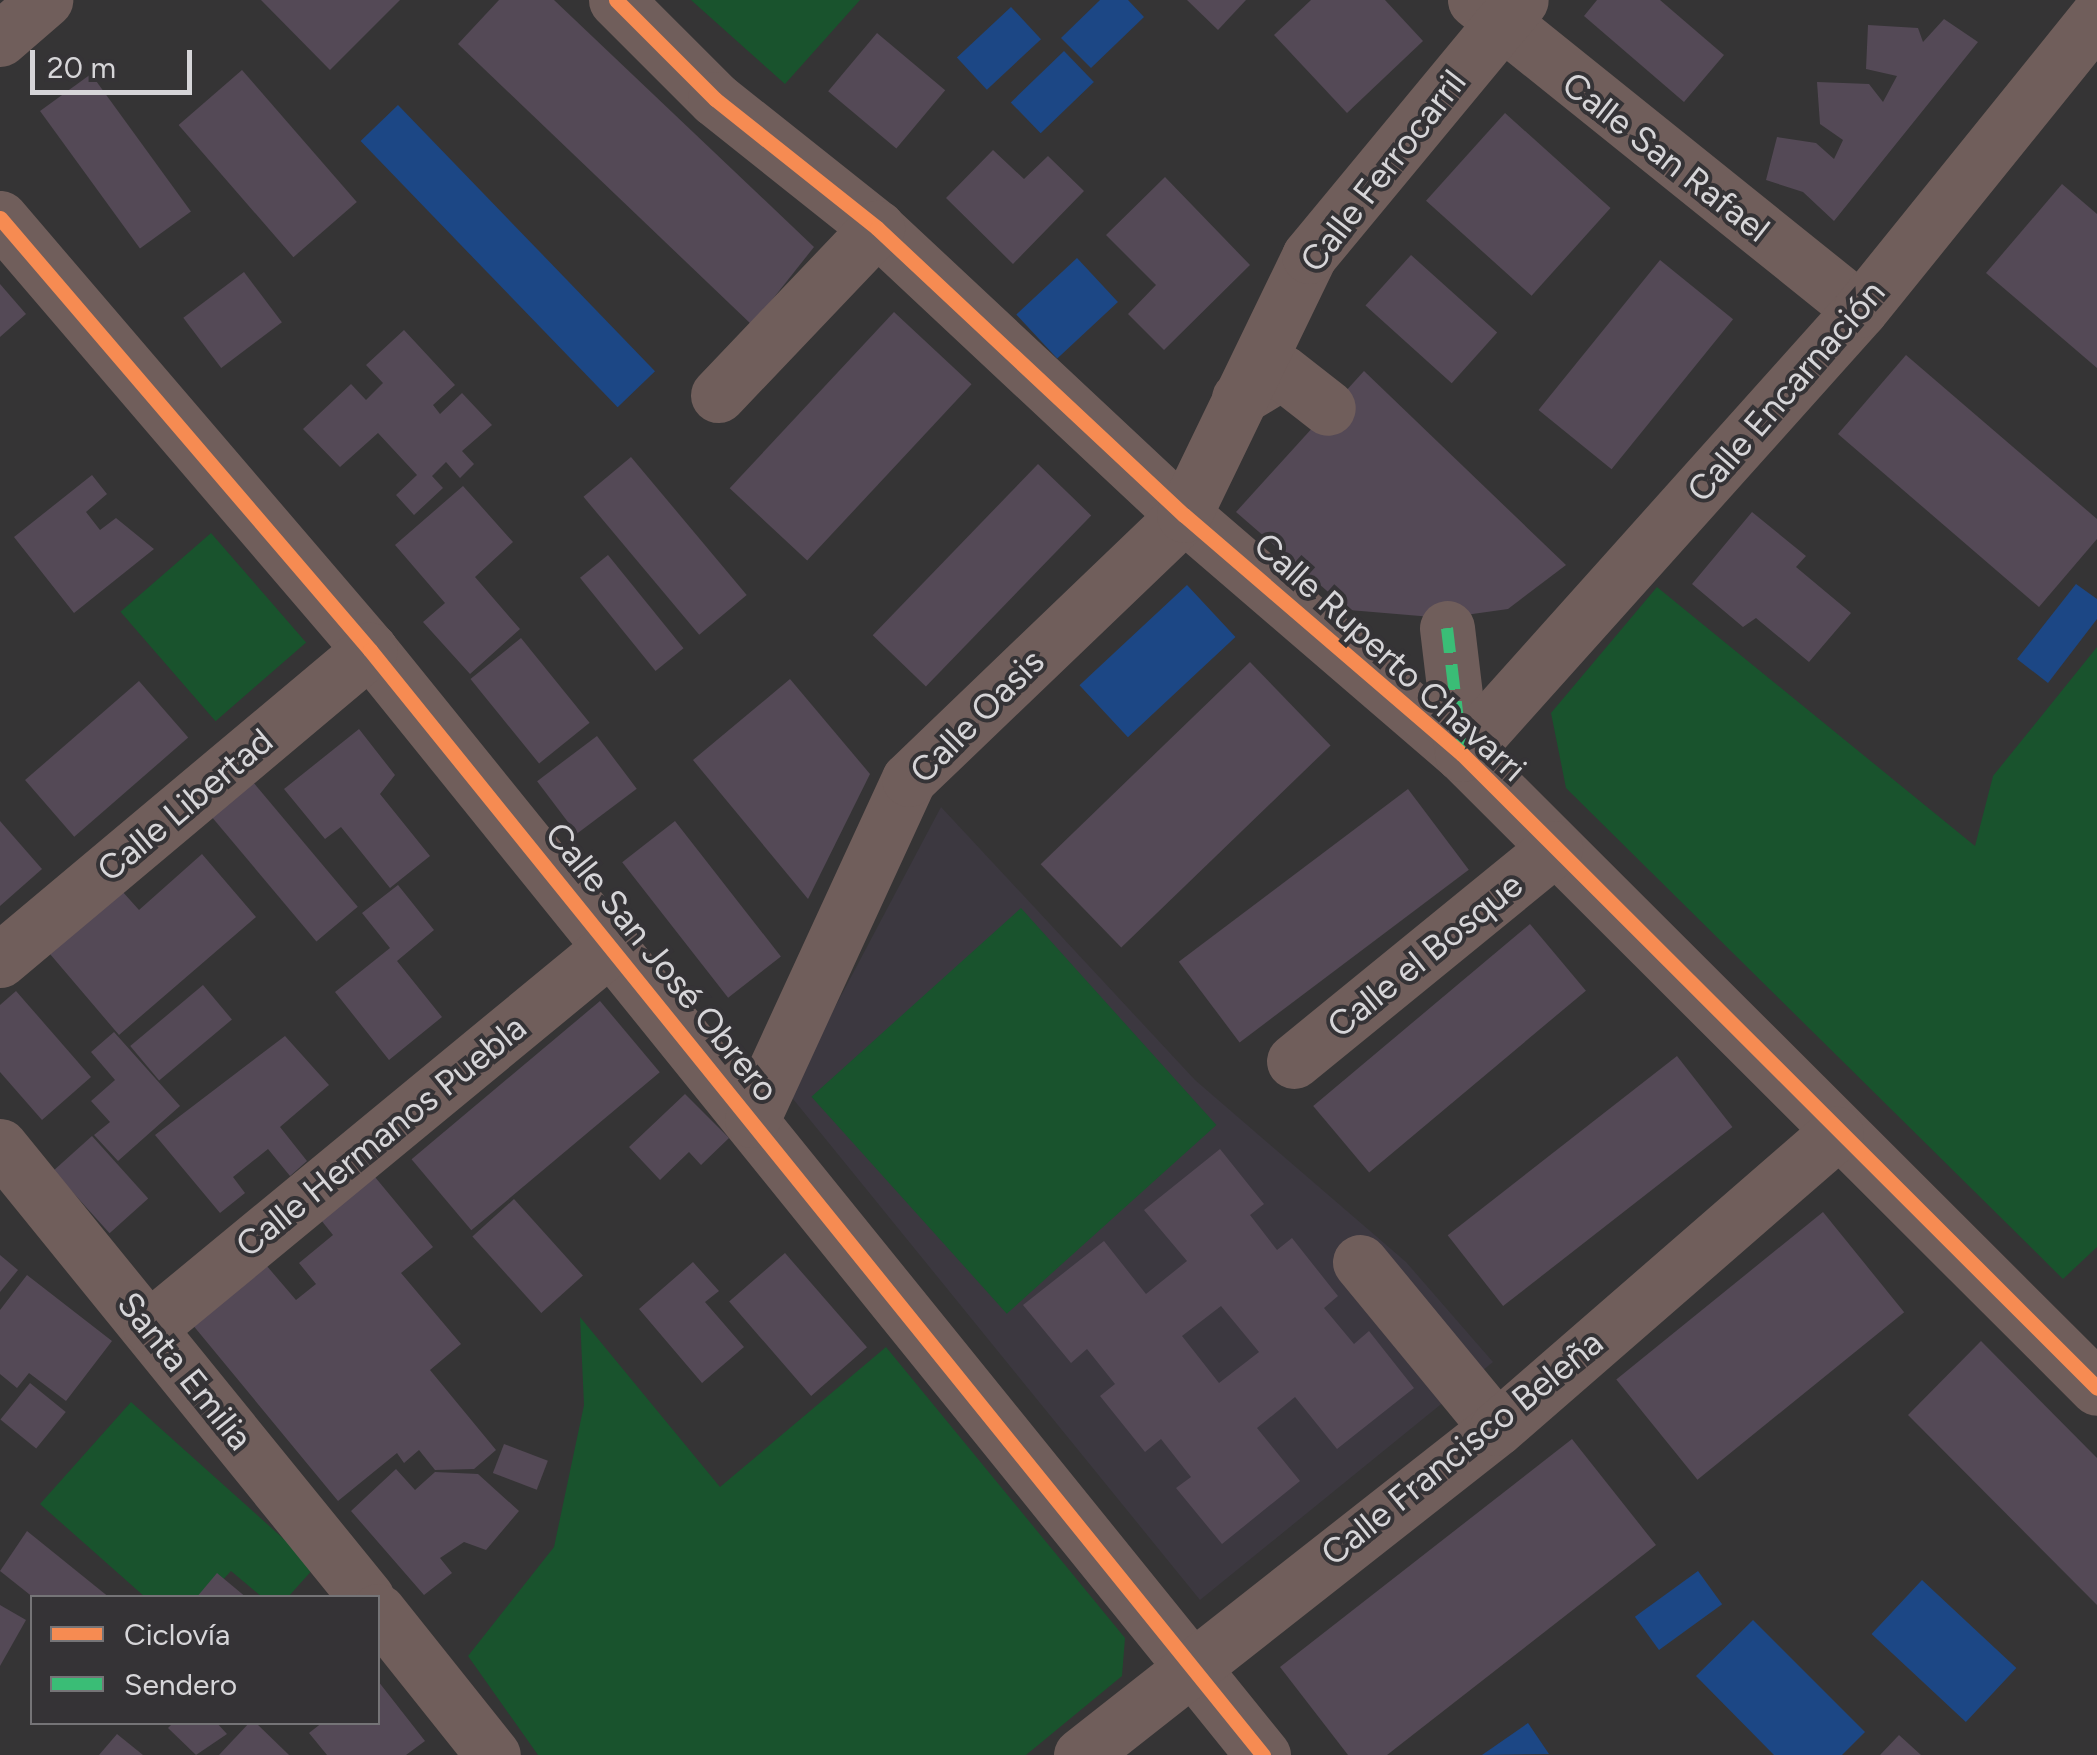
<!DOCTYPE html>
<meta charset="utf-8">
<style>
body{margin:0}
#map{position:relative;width:2097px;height:1755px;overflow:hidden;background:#353435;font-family:Figtree,sans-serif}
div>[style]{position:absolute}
.built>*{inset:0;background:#3c3840}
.green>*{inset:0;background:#19532d;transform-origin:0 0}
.water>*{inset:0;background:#1c4785;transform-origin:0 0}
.building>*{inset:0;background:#544956;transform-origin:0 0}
.minor>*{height:55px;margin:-27.5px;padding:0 27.5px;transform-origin:27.5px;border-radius:27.5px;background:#705e5b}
.quiet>*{height:12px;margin-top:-6px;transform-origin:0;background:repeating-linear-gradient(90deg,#3abd76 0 25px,transparent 0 37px)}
.cycleway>*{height:15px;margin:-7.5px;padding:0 7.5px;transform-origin:7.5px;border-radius:7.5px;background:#f68b52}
span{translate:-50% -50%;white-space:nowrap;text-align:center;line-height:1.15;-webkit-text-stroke:8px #353336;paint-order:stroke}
.street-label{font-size:35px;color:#d6d5d8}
.legend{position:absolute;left:30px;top:1595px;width:350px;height:130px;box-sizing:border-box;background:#353336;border:2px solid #757477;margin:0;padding:12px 18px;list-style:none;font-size:30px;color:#d6d5d8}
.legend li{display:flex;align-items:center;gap:20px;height:50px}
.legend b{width:50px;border:2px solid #757477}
.scale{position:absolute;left:30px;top:50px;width:162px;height:45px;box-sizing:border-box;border:5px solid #d6d5d8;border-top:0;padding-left:12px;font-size:30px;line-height:35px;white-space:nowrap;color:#d6d5d8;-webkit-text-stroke:8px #353336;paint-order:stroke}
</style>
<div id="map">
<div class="built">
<div style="clip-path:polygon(941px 807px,1195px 1080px,1406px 1262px,1493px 1362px,1200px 1600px,789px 1094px)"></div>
</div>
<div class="green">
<div style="clip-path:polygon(691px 0,860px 0,785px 84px)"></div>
<div style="left:211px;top:533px;width:145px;height:120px;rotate:49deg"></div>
<div style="clip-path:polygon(1657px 587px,1975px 846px,1993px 776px,2097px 647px,2097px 1247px,2063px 1279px,1566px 788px,1551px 713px)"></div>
<div style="left:1021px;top:908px;width:292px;height:282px;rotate:48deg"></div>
<div style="clip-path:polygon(580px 1317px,720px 1487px,886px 1347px,1125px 1638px,1122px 1676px,1026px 1755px,538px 1755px,468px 1656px,554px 1547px,584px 1405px)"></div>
<div style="clip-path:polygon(131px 1402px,315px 1567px,288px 1597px,262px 1597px,231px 1571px,207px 1597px,145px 1597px,40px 1504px)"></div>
</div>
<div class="water">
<div style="clip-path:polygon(1100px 0,1128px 0,1144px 17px,1091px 68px,1061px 38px)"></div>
<div style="left:1011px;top:7px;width:44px;height:74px;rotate:47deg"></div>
<div style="left:1064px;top:51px;width:43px;height:74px;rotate:46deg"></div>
<div style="left:398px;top:105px;width:370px;height:52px;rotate:46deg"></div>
<div style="left:1077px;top:258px;width:60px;height:83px;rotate:47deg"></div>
<div style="clip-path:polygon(2076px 584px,2097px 599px,2097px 619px,2048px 683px,2017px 659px)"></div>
<div style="left:1187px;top:585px;width:71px;height:147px;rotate:47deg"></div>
<div style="left:1698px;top:1571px;width:41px;height:78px;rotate:54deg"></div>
<div style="left:1922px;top:1580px;width:129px;height:74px;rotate:43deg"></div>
<div style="clip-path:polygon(1753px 1620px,1865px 1732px,1842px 1755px,1774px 1755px,1696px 1676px)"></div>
<div style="clip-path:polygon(1528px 1723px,1549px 1754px,1482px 1755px)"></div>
</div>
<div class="building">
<div style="clip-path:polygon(261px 0,400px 0,330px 70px)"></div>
<div style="clip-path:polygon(499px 0,554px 0,814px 247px,752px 325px,458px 44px)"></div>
<div style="clip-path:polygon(1187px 0,1246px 0,1218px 30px)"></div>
<div style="clip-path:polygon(1311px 0,1385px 0,1423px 41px,1347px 113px,1274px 35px)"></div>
<div style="clip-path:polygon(1597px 0,1660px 0,1724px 55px,1684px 102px,1584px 16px)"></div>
<div style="clip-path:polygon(1944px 19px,1978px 42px,1834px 221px,1803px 192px,1766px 180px,1777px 137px,1816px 143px,1834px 159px,1843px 140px,1820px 124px,1817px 82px,1869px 84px,1883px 102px,1897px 76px,1866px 69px,1868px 25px,1918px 28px,1923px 42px)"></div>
<div style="left:877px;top:33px;width:89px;height:76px;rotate:40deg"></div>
<div style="left:242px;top:70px;width:175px;height:84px;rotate:49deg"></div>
<div style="left:91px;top:74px;width:170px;height:63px;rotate:54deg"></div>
<div style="left:1505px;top:113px;width:142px;height:118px;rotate:42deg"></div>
<div style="clip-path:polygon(993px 150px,1024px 179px,1048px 156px,1084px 191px,1013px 264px,946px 198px)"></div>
<div style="clip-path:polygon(1165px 177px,1250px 265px,1164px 350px,1128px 314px,1156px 285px,1106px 235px)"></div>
<div style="clip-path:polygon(2062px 184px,2097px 214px,2097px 368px,1986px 273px)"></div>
<div style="left:1411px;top:255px;width:116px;height:68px;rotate:42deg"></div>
<div style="left:1660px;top:260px;width:94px;height:193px;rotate:39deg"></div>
<div style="left:244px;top:272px;width:63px;height:76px;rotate:53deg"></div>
<div style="clip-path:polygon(0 284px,26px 314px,0 337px)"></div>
<div style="left:894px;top:312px;width:106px;height:241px;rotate:43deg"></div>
<div style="clip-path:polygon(404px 330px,455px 385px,433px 405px,440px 414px,462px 393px,492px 425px,462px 451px,474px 464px,460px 478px,446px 462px,432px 476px,443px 488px,414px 515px,396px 495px,417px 475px,378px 433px,340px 467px,303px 429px,351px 384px,366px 400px,383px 383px,366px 365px)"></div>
<div style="clip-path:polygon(1906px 355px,2097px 519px,2097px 539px,2039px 607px,1838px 434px)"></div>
<div style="clip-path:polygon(1364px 371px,1566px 565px,1508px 609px,1444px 618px,1349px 610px,1236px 512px)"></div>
<div style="left:631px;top:457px;width:180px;height:62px;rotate:50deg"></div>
<div style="left:1038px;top:464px;width:74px;height:238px;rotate:44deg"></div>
<div style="clip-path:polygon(92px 475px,107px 494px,86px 512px,100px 530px,116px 518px,154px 549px,74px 613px,14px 537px)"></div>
<div style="clip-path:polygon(463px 486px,513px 542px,475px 577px,520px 629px,470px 674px,423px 622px,445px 603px,395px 545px)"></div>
<div style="clip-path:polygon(1752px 512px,1806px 556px,1796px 567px,1851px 613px,1809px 662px,1756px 618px,1743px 627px,1692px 584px)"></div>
<div style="left:608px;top:555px;width:120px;height:36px;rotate:51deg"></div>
<div style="left:521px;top:638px;width:109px;height:65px;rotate:51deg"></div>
<div style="left:1250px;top:662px;width:116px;height:291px;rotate:46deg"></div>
<div style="clip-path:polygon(790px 679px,870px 774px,808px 899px,693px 760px)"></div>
<div style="left:139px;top:681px;width:75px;height:151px;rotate:49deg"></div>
<div style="clip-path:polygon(359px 729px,395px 775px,380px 794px,430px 856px,390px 888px,341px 827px,325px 839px,284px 789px)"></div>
<div style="left:597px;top:736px;width:66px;height:75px;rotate:53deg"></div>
<div style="left:253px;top:782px;width:163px;height:54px;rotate:50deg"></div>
<div style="left:1408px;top:789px;width:101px;height:287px;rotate:53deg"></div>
<div style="clip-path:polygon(0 821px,42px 869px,0 906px)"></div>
<div style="left:675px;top:821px;width:172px;height:67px;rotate:52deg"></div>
<div style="clip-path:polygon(202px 854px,256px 917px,119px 1035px,50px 954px,122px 891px,139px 910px)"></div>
<div style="clip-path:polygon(398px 885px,434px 930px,397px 961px,442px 1017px,389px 1060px,335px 992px,390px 948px,362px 913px)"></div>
<div style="left:1530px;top:924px;width:87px;height:283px;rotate:50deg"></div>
<div style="left:203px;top:985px;width:45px;height:95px;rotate:50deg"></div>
<div style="clip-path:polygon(16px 991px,91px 1077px,42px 1120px,0 1072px,0 1005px)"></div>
<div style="left:600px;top:1001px;width:93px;height:246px;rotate:50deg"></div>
<div style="clip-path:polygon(114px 1032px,180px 1106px,118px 1161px,94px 1135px,110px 1122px,91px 1101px,115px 1080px,91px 1052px)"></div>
<div style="clip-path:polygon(285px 1036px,329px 1085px,280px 1127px,307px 1161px,290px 1176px,268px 1149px,233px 1177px,245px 1193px,220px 1213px,155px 1135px)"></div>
<div style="left:1677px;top:1056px;width:90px;height:291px;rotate:52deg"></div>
<div style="clip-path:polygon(685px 1094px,729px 1138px,701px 1165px,689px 1152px,660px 1180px,629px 1147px)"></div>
<div style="left:92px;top:1136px;width:84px;height:52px;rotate:48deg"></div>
<div style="clip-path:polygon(evenodd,1220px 1149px,1264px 1204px,1250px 1215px,1277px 1250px,1292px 1238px,1338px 1296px,1324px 1308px,1354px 1344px,1369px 1331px,1414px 1388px,1337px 1449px,1295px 1397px,1257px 1428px,1300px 1481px,1222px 1544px,1176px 1488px,1191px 1477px,1161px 1439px,1145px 1452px,1100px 1396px,1115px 1384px,1087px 1349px,1071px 1363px,1023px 1305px,1104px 1241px,1146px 1294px,1187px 1261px,1144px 1210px,1220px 1149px,1221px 1306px,1259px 1352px,1219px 1383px,1182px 1336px,1221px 1306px)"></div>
<div style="clip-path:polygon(370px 1171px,433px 1247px,401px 1273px,461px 1344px,430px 1370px,496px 1450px,474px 1469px,435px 1470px,419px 1450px,404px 1463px,397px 1453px,338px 1501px,187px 1318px,260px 1258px,296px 1300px,316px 1284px,299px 1263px,333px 1235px,317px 1215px)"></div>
<div style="left:514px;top:1199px;width:103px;height:56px;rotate:48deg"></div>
<div style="left:1823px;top:1212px;width:129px;height:266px;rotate:51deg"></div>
<div style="left:785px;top:1253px;width:125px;height:74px;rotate:49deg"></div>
<div style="clip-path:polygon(0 1255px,18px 1270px,0 1292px)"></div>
<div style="clip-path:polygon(693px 1262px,719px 1291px,705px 1302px,744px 1347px,702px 1383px,639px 1309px)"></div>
<div style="clip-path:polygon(27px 1275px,112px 1341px,66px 1401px,29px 1373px,17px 1388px,0 1374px,0 1310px)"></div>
<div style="clip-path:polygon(1981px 1341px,2097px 1458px,2097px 1605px,1908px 1415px)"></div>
<div style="left:30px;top:1383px;width:46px;height:47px;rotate:39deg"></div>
<div style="clip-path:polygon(1572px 1439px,1656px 1545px,1387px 1755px,1348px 1755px,1280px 1667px)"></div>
<div style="left:504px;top:1444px;width:47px;height:31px;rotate:21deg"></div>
<div style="clip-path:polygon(396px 1469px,415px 1490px,435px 1472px,478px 1474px,519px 1511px,486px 1550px,464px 1542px,440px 1558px,452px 1573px,424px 1595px,351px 1511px)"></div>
<div style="clip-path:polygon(27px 1531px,110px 1598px,34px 1598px,0 1571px)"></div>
<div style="clip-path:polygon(217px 1573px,247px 1598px,196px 1598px)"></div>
<div style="clip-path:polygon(0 1605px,26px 1620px,0 1666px)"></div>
<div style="clip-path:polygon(378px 1681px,425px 1741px,406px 1755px,327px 1755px,309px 1733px,323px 1722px,378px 1722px)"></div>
<div style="clip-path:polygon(174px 1722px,216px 1722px,227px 1734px,196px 1755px,168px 1728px)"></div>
<div style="clip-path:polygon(255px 1722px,289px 1755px,219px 1755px,250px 1722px)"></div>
<div style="clip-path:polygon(117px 1734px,143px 1755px,99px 1755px)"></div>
<div style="clip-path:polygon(1899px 1735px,1921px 1755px,1880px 1755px)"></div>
</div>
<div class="minor">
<div style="left:616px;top:0;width:140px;rotate:45deg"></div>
<div style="left:715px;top:99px;width:207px;rotate:38.5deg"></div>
<div style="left:877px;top:228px;width:420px;rotate:43.1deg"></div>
<div style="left:1184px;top:515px;width:367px;rotate:40.7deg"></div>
<div style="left:1462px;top:754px;width:897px;rotate:44.95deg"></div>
<div style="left:1475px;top:0;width:494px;rotate:38.8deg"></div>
<div style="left:0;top:39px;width:60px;rotate:-40.9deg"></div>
<div style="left:0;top:218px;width:569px;rotate:49.42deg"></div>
<div style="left:370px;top:650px;width:1421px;rotate:51.06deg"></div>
<div style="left:718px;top:395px;width:231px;rotate:-46.4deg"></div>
<div style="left:1239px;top:398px;width:50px;rotate:-31.2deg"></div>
<div style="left:1282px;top:372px;width:58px;rotate:38deg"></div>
<div style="left:1447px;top:628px;width:127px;rotate:83.2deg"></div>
<div style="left:1462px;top:754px;width:596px;rotate:-48.13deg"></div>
<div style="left:1860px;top:310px;width:378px;rotate:-51.1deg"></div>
<div style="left:0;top:960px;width:483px;rotate:-40deg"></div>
<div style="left:1294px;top:1061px;width:337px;rotate:-39.2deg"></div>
<div style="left:752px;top:1120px;width:375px;rotate:-65.3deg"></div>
<div style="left:909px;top:779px;width:381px;rotate:-43.8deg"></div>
<div style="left:1184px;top:515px;width:288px;rotate:-64.2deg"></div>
<div style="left:1309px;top:256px;width:332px;rotate:-50.4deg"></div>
<div style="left:0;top:1146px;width:582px;rotate:50.93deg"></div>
<div style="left:1360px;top:1262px;width:215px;rotate:50.5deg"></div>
<div style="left:150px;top:1327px;width:599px;rotate:-39.51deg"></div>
<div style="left:378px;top:1611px;width:184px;rotate:51.4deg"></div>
<div style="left:1081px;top:1755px;width:529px;rotate:-38.17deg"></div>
<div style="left:1497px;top:1428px;width:449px;rotate:-41deg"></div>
</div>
<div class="quiet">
<div style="left:1447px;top:628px;width:127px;rotate:83.2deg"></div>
</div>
<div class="cycleway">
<div style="left:616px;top:0;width:140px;rotate:45deg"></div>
<div style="left:715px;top:99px;width:207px;rotate:38.5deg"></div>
<div style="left:877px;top:228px;width:420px;rotate:43.1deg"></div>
<div style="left:1184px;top:515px;width:367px;rotate:40.7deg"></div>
<div style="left:1462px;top:754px;width:897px;rotate:44.95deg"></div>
<div style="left:0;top:218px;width:569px;rotate:49.42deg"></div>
<div style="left:370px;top:650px;width:1421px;rotate:51.06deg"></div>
</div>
<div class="street-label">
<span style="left:1666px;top:157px;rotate:38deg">Calle San Rafael</span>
<span style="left:1383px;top:171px;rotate:-52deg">Calle Ferrocarril</span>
<span style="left:1786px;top:391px;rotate:-49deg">Calle Encarnación</span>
<span style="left:1390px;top:657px;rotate:42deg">Calle Ruperto Chavarri</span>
<span style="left:977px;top:716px;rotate:-45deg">Calle Oasis</span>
<span style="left:185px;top:805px;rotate:-40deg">Calle Libertad</span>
<span style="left:1425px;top:955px;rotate:-39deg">Calle el Bosque</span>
<span style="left:662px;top:962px;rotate:51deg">Calle San José Obrero</span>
<span style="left:381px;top:1136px;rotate:-39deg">Calle Hermanos Puebla</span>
<span style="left:185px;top:1371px;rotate:51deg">Santa Emilia</span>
<span style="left:1462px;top:1448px;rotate:-39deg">Calle Francisco Beleña</span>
</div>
<ul class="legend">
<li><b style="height:12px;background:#f68b52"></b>Ciclovía</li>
<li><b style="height:12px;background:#3abd76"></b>Sendero</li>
</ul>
<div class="scale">20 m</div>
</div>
